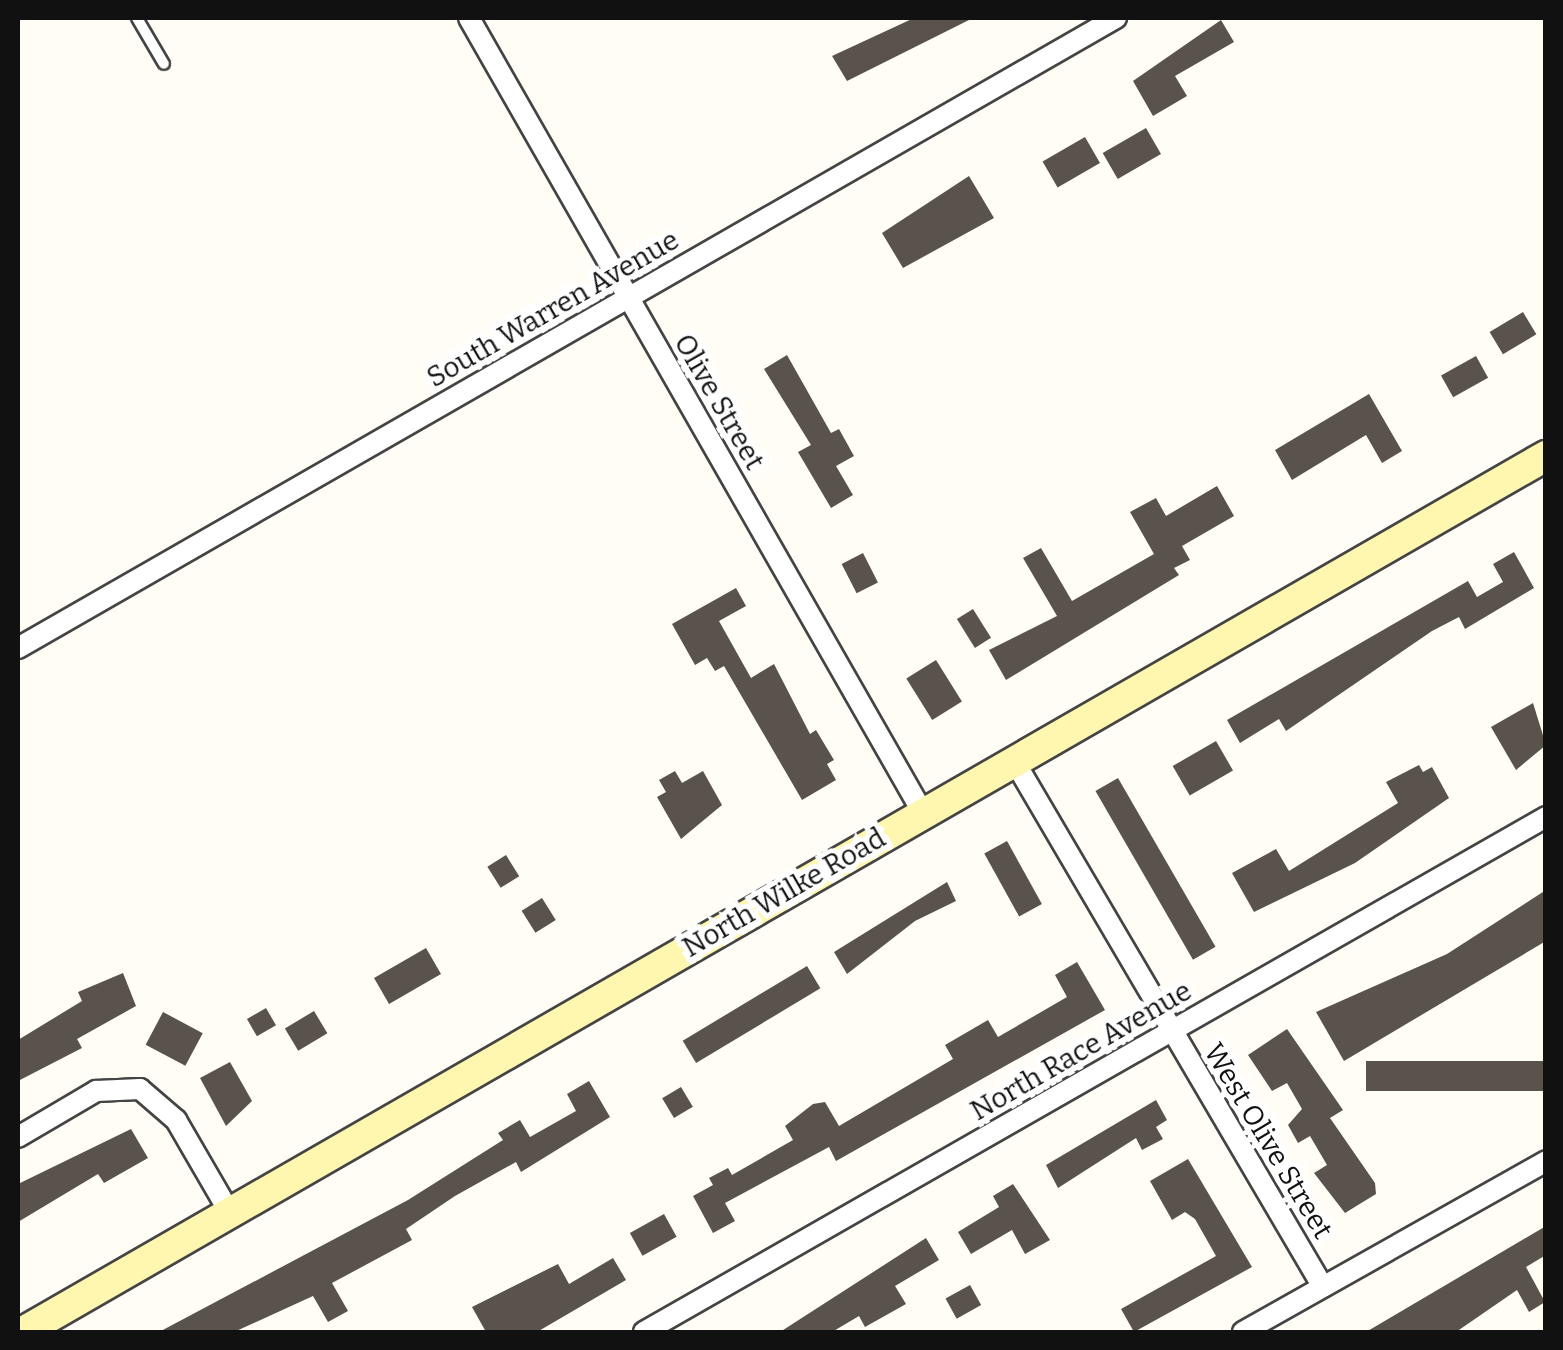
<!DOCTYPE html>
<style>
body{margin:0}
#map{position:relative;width:1563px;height:1350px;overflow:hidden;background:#fffdf5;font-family:Bitter,serif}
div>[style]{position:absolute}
.building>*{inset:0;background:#5a524d;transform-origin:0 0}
.roads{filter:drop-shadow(2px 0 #444) drop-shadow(-2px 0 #444) drop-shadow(0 2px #444) drop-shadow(0 -2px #444)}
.lane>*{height:10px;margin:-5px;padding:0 5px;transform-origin:5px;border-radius:5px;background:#fff}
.street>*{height:20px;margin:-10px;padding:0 10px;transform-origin:10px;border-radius:10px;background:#fff}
.secondary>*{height:30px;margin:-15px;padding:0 15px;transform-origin:15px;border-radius:15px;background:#fff6b0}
span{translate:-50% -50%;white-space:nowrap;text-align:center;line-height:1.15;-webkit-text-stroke:10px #fff;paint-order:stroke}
.street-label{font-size:28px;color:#111}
.frame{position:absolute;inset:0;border:20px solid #111;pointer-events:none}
</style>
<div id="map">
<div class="building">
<div style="clip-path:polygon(914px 18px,973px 18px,847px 81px,832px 56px)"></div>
<div style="clip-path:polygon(1221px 20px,1234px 42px,1175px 76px,1187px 96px,1153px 116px,1133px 81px)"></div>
<div style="left:1146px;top:128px;width:30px;height:50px;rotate:60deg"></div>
<div style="left:1085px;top:137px;width:30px;height:49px;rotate:60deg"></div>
<div style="clip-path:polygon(969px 176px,994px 218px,903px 268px,882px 233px)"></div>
<div style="left:1523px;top:312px;width:26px;height:39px;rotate:59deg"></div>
<div style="clip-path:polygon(787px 355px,831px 433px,839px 429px,854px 456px,836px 466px,853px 495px,831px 508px,798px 452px,811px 445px,764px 369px)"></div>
<div style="left:1476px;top:356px;width:25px;height:40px;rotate:61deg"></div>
<div style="clip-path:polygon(1369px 394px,1402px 451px,1382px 463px,1366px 435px,1292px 480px,1275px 450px)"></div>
<div style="clip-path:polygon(1217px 486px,1234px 516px,1182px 546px,1190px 560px,1174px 568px,1179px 575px,1006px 680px,989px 650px,1057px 616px,1023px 558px,1041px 548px,1072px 601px,1154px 554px,1130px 512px,1156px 498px,1166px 516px)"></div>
<div style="clip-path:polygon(1514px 552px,1534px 588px,1465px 629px,1459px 617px,1432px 631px,1286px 731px,1279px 719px,1240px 743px,1227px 720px,1468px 581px,1477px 597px,1503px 582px,1493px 564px)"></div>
<div style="left:863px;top:553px;width:33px;height:24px;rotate:63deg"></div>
<div style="clip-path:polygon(736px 588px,746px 606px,719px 621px,751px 678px,774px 664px,810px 734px,816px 730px,834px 760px,827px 764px,836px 780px,802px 800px,724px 666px,715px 671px,707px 658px,695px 665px,672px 624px)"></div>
<div style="left:973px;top:609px;width:34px;height:19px;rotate:58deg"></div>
<div style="left:936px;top:660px;width:49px;height:35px;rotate:58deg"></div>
<div style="clip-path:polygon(1533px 703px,1546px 745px,1516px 770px,1491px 727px)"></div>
<div style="left:1216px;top:741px;width:34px;height:50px;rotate:60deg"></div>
<div style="clip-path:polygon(1419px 765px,1423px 772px,1432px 767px,1449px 798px,1355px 863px,1254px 912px,1232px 873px,1276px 849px,1289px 871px,1398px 803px,1386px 782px)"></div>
<div style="clip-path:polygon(675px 771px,682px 783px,703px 771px,722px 805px,681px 839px,657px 797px,666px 792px,659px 780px)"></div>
<div style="left:1118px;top:778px;width:195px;height:26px;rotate:60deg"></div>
<div style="left:1007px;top:841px;width:72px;height:26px;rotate:61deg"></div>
<div style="left:506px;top:855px;width:25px;height:22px;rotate:58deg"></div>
<div style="clip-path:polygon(947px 882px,956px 901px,915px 921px,847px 974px,834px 952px)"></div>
<div style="clip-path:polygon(1546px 890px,1546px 941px,1344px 1061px,1316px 1012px,1447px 954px)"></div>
<div style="left:542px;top:898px;width:26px;height:24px;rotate:58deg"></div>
<div style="left:426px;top:948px;width:30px;height:60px;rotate:60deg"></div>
<div style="clip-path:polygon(1077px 962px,1105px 1010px,836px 1161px,829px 1147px,725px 1203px,735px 1221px,713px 1233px,693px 1196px,713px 1185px,709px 1178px,728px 1168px,732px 1175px,793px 1140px,785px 1126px,813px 1104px,825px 1102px,839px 1126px,953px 1059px,945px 1045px,988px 1020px,998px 1037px,1067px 997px,1055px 975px)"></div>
<div style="left:807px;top:966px;width:26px;height:145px;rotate:59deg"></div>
<div style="clip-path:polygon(123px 973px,136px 1006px,77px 1039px,82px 1048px,18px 1081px,18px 1040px,82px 1001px,78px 992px)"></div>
<div style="left:266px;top:1008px;width:20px;height:22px;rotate:60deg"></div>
<div style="left:314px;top:1011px;width:26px;height:34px;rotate:59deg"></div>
<div style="left:163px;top:1012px;width:45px;height:37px;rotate:28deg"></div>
<div style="clip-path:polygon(1287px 1029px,1343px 1110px,1330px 1118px,1375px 1183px,1376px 1194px,1345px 1213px,1314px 1173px,1327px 1165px,1310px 1136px,1298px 1143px,1288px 1125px,1302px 1109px,1287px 1083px,1272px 1091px,1248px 1055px)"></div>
<div style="left:1546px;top:1061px;width:30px;height:180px;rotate:90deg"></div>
<div style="clip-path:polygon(230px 1062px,252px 1101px,226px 1126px,200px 1078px)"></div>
<div style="clip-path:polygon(589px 1081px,610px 1117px,521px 1172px,516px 1162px,455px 1196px,406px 1229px,412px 1240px,332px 1283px,348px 1311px,328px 1322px,313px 1296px,234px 1332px,159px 1332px,408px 1200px,503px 1140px,498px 1133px,520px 1120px,530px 1137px,576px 1111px,567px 1094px)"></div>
<div style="left:681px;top:1087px;width:23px;height:22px;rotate:59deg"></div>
<div style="clip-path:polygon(1156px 1100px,1167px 1120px,1156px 1127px,1163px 1139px,1142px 1150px,1136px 1138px,1058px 1188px,1046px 1165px)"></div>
<div style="clip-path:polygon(131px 1129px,148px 1158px,104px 1183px,98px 1174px,18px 1222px,18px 1184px)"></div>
<div style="clip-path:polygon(1188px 1159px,1252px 1267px,1134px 1332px,1121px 1309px,1216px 1256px,1195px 1219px,1185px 1212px,1172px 1220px,1150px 1181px)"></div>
<div style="clip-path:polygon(1013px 1184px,1050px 1240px,1025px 1254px,1012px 1230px,971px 1254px,958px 1232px,999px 1207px,993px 1196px)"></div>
<div style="left:664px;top:1214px;width:26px;height:39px;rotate:61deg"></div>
<div style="clip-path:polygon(1546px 1226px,1546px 1255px,1526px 1267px,1545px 1302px,1529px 1312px,1517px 1290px,1456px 1332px,1366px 1332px)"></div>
<div style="clip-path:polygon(926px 1238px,939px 1260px,895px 1286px,906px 1304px,865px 1327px,859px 1316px,832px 1332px,780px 1332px)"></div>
<div style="clip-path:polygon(613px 1258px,626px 1280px,537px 1332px,486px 1332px,472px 1307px,558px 1264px,569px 1284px)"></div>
<div style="left:970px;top:1285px;width:23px;height:28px;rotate:61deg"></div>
</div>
<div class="roads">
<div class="lane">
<div style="left:137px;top:18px;width:53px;rotate:59.6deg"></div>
</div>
<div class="street">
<div style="left:469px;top:18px;width:916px;rotate:60.27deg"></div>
<div style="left:18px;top:648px;width:1266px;rotate:-29.85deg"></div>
<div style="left:1016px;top:764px;width:606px;rotate:59.59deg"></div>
<div style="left:18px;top:1137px;width:91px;rotate:-30.5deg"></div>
<div style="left:96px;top:1091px;width:44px;rotate:-2.6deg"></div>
<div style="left:140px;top:1089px;width:48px;rotate:40.7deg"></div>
<div style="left:176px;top:1120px;width:108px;rotate:59.9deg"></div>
<div style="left:644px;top:1332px;width:1039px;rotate:-29.72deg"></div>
<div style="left:1243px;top:1332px;width:348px;rotate:-29.4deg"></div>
</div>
<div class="secondary">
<div style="left:23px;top:1332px;width:1757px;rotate:-29.91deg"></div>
</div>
</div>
<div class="street-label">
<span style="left:553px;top:309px;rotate:-30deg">South Warren Avenue</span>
<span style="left:719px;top:402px;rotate:60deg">Olive Street</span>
<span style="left:784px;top:893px;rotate:-30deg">North Wilke Road</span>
<span style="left:1081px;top:1051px;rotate:-30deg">North Race Avenue</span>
<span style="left:1268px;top:1141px;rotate:59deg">West Olive Street</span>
</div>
<div class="frame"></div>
</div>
